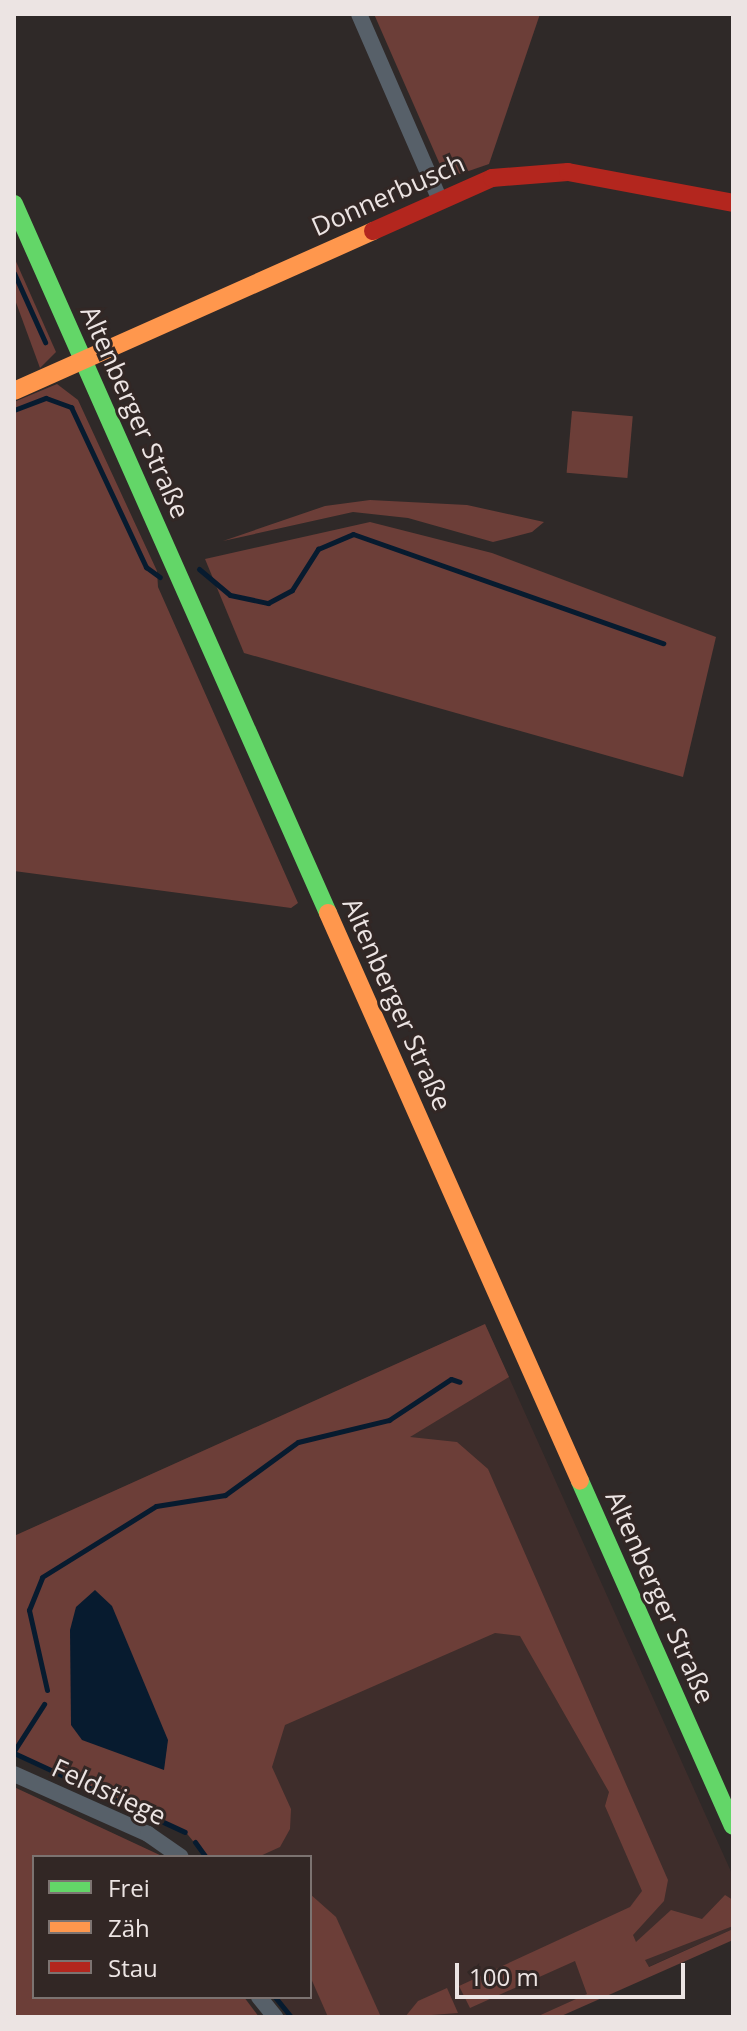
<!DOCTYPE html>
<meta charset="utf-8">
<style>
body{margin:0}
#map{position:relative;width:747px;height:2031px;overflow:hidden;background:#2f2928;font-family:"Open Sans",sans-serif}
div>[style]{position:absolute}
.built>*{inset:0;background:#3e2d2b}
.green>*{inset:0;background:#6c3e38;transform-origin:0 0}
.water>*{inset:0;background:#071b2f}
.stream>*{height:5px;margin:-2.5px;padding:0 2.5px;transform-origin:2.5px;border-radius:2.5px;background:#071b2f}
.street>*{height:16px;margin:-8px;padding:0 8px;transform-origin:8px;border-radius:8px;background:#576069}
.fast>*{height:18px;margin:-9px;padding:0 9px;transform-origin:9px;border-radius:9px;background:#63d668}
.slow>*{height:18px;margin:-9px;padding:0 9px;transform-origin:9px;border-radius:9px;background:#ff974d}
.jam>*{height:18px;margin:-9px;padding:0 9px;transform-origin:9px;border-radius:9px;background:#b3261e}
span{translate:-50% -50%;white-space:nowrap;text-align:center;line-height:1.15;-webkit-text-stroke:6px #322725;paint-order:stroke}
.street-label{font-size:26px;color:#ece4e3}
.frame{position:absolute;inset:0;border:16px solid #ece4e3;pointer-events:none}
.legend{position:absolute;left:32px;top:1855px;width:280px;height:144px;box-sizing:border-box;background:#322725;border:2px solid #7c7371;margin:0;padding:10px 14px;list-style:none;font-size:24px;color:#ece4e3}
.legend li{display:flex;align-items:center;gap:16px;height:40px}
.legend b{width:40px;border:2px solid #7c7371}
.scale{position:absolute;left:455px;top:1963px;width:230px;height:36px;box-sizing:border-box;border:4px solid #ece4e3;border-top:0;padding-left:10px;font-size:24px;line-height:28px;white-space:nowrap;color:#ece4e3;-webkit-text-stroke:6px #322725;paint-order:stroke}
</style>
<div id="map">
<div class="built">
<div style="clip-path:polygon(485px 1324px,733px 1876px,733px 1929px,536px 2017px,292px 2017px,276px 1997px,310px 1997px,310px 1857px,206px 1857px,14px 1536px)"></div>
</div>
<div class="green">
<div style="clip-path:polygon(374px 14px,540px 14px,489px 164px,460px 174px,441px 167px)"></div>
<div style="clip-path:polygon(14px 257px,56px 352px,40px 368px,14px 297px)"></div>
<div style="clip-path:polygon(57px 384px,78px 400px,157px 571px,158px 587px,298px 903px,291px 908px,14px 871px,14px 402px)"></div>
<div style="left:572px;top:411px;width:61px;height:62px;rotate:5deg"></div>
<div style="clip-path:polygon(370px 500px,467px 505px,544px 522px,532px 532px,493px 542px,408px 518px,353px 512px,223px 541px,325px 506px)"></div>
<div style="clip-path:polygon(370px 522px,492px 553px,716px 637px,683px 777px,244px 653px,205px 559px)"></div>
<div style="clip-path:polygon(485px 1324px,509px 1377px,410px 1437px,457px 1442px,488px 1469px,668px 1880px,664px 1901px,633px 1935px,636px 1942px,671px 1910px,702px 1919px,725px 1895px,733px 1900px,733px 1926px,645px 1960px,649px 1967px,733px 1929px,733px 1940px,559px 2017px,536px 2017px,587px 1994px,575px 1961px,470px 2008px,459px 1986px,630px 1907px,642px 1891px,605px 1806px,609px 1792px,520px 1636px,495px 1633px,285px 1725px,272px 1767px,291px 1809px,290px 1829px,280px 1847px,258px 1857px,206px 1857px,184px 1830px,14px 1754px,14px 1536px)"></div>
<div style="clip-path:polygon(14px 1787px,164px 1857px,34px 1857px,34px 1997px,244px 1997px,259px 2017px,14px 2017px)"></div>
<div style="clip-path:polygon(310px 1894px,336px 1917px,381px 2017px,328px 2017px,310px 1976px)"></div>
<div style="clip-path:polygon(447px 1988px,458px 2013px,405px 2017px,418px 2001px)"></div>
</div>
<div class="water">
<div style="clip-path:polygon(95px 1590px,112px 1606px,168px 1740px,164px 1770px,82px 1740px,71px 1725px,70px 1630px,76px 1607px)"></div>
</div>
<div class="stream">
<div style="left:14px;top:273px;width:76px;rotate:65.8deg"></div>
<div style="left:14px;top:410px;width:34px;rotate:-21deg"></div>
<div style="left:46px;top:398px;width:27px;rotate:20deg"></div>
<div style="left:71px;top:407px;width:177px;rotate:64.9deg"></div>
<div style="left:146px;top:567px;width:17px;rotate:36deg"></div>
<div style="left:199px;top:569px;width:40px;rotate:40deg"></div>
<div style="left:230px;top:595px;width:39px;rotate:12deg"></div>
<div style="left:268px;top:603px;width:27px;rotate:-28deg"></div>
<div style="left:292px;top:590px;width:49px;rotate:-57.6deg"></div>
<div style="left:318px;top:549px;width:38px;rotate:-23deg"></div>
<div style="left:353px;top:534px;width:329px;rotate:19.4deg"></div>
<div style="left:47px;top:1690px;width:82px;rotate:-102.7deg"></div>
<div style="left:29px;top:1610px;width:35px;rotate:-68deg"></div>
<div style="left:42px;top:1577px;width:134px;rotate:-31.9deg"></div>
<div style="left:156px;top:1506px;width:70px;rotate:-9.1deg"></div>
<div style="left:225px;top:1495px;width:90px;rotate:-36deg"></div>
<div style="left:298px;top:1442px;width:94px;rotate:-13.6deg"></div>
<div style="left:389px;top:1420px;width:74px;rotate:-33.5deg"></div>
<div style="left:451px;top:1379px;width:9px;rotate:18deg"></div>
<div style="left:14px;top:1751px;width:56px;rotate:-57.4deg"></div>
<div style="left:14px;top:1753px;width:188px;rotate:24.8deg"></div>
<div style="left:195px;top:1842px;width:19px;rotate:54deg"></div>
<div style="left:275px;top:1997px;width:26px;rotate:51deg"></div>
</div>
<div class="street">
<div style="left:359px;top:14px;width:201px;rotate:66.5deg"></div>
<div style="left:14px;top:1774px;width:147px;rotate:24.1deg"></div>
<div style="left:148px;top:1834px;width:40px;rotate:34.9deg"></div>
<div style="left:259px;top:1997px;width:26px;rotate:51deg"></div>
</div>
<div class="fast">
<div style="left:14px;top:204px;width:775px;rotate:66.11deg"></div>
<div style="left:580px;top:1481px;width:377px;rotate:66.1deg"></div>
</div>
<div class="slow">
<div style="left:14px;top:391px;width:393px;rotate:-24deg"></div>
<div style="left:328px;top:913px;width:621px;rotate:66.07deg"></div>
</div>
<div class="jam">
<div style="left:373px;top:231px;width:130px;rotate:-24deg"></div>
<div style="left:492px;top:178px;width:76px;rotate:-4.5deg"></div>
<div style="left:568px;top:172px;width:168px;rotate:10.6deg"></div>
</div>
<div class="street-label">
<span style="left:388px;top:195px;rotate:-24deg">Donnerbusch</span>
<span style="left:135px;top:412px;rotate:66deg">Altenberger Straße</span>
<span style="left:397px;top:1004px;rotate:66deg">Altenberger Straße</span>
<span style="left:660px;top:1597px;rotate:66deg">Altenberger Straße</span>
<span style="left:109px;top:1792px;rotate:25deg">Feldstiege</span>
</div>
<div class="frame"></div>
<ul class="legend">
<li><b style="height:10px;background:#63d668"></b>Frei</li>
<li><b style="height:10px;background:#ff974d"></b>Zäh</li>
<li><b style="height:10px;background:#b3261e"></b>Stau</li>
</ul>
<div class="scale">100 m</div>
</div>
